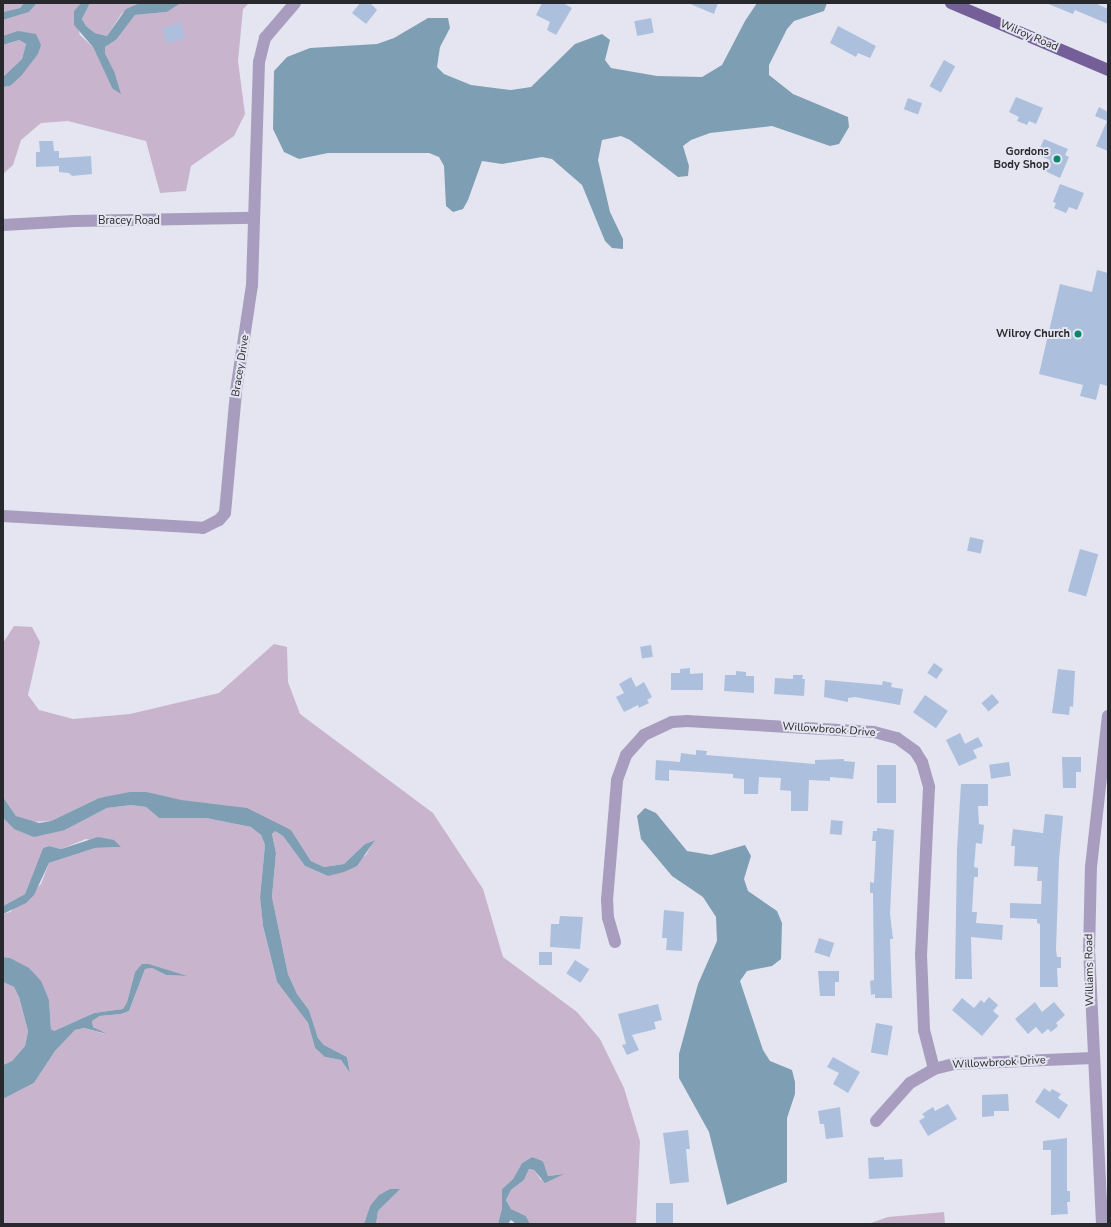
<!DOCTYPE html>
<style>
body{margin:0}
#map{position:relative;width:1111px;height:1227px;overflow:hidden;background:#e4e5f0;font-family:"Nunito Sans",sans-serif}
div>[style]{position:absolute}
.green>*{inset:0;background:#c8b4cc}
.water>*{inset:0;background:#7e9fb3}
.building>*{inset:0;background:#acc0dd;transform-origin:0 0}
.street>*{height:12px;margin:-6px;padding:0 6px;transform-origin:6px;border-radius:6px;background:#a89dbe}
.primary>*{height:12px;margin:-6px;padding:0 6px;transform-origin:6px;border-radius:6px;background:#745f99}
.dots>*{width:11px;height:11px;translate:-50% -50%;box-sizing:border-box;border:2px solid #e4e5f0;border-radius:50%}
span{translate:-50% -50%;white-space:nowrap;text-align:center;line-height:1.15;-webkit-text-stroke:4px #e4e5f0;paint-order:stroke}
.street-label{font-size:11px;color:#28292c}
.poi-label{font-size:11px;color:#28292c;font-weight:700}
.right{translate:-100% -50%;text-align:right}
.frame{position:absolute;inset:0;border:4px solid #28292c;pointer-events:none}
</style>
<div id="map">
<div class="green">
<div style="clip-path:polygon(3px 3px,24px 3px,20px 8px,3px 12px)"></div>
<div style="clip-path:polygon(37px 3px,81px 3px,74px 11px,80px 35px,93px 47px,112px 88px,114px 71px,105px 53px,105px 47px,116px 40px,135px 15px,167px 12px,181px 3px,249px 3px,243px 9px,238px 61px,245px 114px,234px 136px,191px 166px,186px 191px,160px 193px,146px 141px,68px 121px,41px 123px,21px 140px,13px 165px,3px 174px,3px 87px,10px 86px,41px 45px,3px 36px,3px 20px,29px 12px)"></div>
<div style="clip-path:polygon(90px 3px,170px 3px,122px 13px,107px 36px,95px 33px,86px 26px,82px 19px)"></div>
<div style="clip-path:polygon(19px 40px,26px 44px,22px 59px,3px 77px,3px 45px)"></div>
<div style="clip-path:polygon(14px 626px,32px 627px,40px 642px,28px 695px,39px 710px,73px 719px,130px 714px,219px 693px,274px 644px,287px 647px,288px 682px,300px 714px,433px 813px,483px 889px,503px 957px,577px 1012px,600px 1039px,624px 1088px,640px 1141px,636px 1224px,530px 1224px,526px 1216px,511px 1209px,506px 1200px,511px 1190px,524px 1180px,529px 1169px,534px 1170px,541px 1180px,563px 1174px,548px 1176px,543px 1161px,532px 1157px,522px 1163px,513px 1179px,502px 1189px,502px 1208px,498px 1224px,376px 1224px,378px 1211px,399px 1189px,370px 1206px,364px 1224px,3px 1224px,3px 1099px,34px 1083px,55px 1051px,75px 1030px,84px 1028px,105px 1034px,93px 1027px,92px 1021px,100px 1016px,121px 1014px,129px 1011px,145px 969px,152px 968px,166px 975px,185px 976px,149px 964px,135px 972px,127px 1002px,123px 1009px,94px 1013px,54px 1031px,51px 1029px,49px 1000px,10px 958px,3px 957px,3px 914px,10px 912px,41px 884px,49px 863px,95px 848px,121px 847px,86px 839px,61px 849px,49px 846px,43px 848px,25px 894px,3px 906px,3px 818px,14px 829px,65px 830px,107px 808px,131px 805px,146px 807px,159px 818px,206px 818px,251px 827px,261px 835px,265px 845px,260px 897px,263px 926px,277px 982px,308px 1023px,315px 1048px,325px 1057px,341px 1060px,350px 1073px,347px 1057px,324px 1045px,318px 1038px,309px 1010px,297px 994px,288px 974px,272px 897px,276px 853px,272px 834px,275px 831px,283px 836px,305px 866px,328px 876px,366px 855px,374px 840px,365px 844px,344px 864px,324px 867px,311px 861px,291px 830px,147px 792px,99px 798px,51px 821px,29px 822px,16px 816px,3px 797px,3px 643px)"></div>
<div style="clip-path:polygon(3px 982px,14px 987px,19px 997px,28px 1031px,25px 1046px,12px 1061px,3px 1065px)"></div>
<div style="clip-path:polygon(944px 1212px,945px 1224px,868px 1224px,888px 1217px)"></div>
</div>
<div class="water">
<div style="clip-path:polygon(24px 3px,37px 3px,29px 12px,3px 20px,3px 12px,20px 8px)"></div>
<div style="clip-path:polygon(81px 3px,90px 3px,82px 19px,86px 26px,95px 33px,107px 36px,126px 9px,138px 4px,181px 3px,167px 12px,135px 15px,116px 40px,105px 47px,105px 53px,114px 71px,121px 94px,112px 88px,93px 47px,74px 25px,74px 11px)"></div>
<div style="clip-path:polygon(757px 3px,827px 3px,824px 11px,794px 21px,787px 29px,769px 65px,769px 75px,793px 94px,848px 117px,849px 127px,839px 144px,830px 146px,772px 126px,710px 133px,691px 140px,683px 146px,689px 166px,688px 176px,678px 177px,630px 140px,621px 136px,602px 140px,598px 160px,610px 212px,623px 239px,623px 249px,612px 248px,605px 241px,582px 185px,552px 159px,542px 157px,502px 164px,482px 161px,468px 200px,463px 209px,453px 212px,446px 206px,444px 166px,439px 157px,429px 153px,328px 153px,299px 159px,284px 152px,273px 129px,274px 71px,287px 57px,310px 48px,377px 44px,394px 38px,428px 18px,448px 18px,450px 28px,440px 47px,437px 67px,444px 74px,471px 85px,511px 90px,531px 87px,575px 44px,602px 34px,610px 40px,605px 60px,611px 68px,657px 76px,702px 77px,722px 65px,745px 21px)"></div>
<div style="clip-path:polygon(18px 31px,36px 34px,41px 45px,38px 54px,21px 76px,10px 86px,3px 87px,3px 77px,22px 59px,26px 44px,19px 40px,3px 45px,3px 36px)"></div>
<div style="clip-path:polygon(130px 792px,147px 792px,181px 800px,247px 808px,291px 830px,311px 861px,324px 867px,344px 864px,365px 844px,375px 840px,357px 866px,344px 872px,328px 876px,305px 866px,283px 836px,275px 831px,272px 834px,276px 853px,272px 897px,288px 974px,297px 994px,309px 1010px,318px 1038px,324px 1045px,347px 1057px,350px 1073px,341px 1060px,325px 1057px,315px 1048px,308px 1023px,277px 982px,263px 926px,260px 897px,265px 845px,261px 835px,251px 827px,206px 818px,159px 818px,146px 807px,131px 805px,107px 808px,65px 830px,34px 837px,14px 829px,3px 818px,3px 797px,16px 816px,39px 823px,51px 821px,99px 798px)"></div>
<div style="clip-path:polygon(645px 808px,656px 813px,687px 851px,711px 855px,745px 845px,751px 856px,744px 879px,748px 891px,777px 911px,782px 923px,781px 959px,772px 966px,747px 971px,740px 981px,763px 1050px,770px 1061px,792px 1070px,795px 1082px,795px 1094px,787px 1118px,787px 1182px,727px 1205px,709px 1132px,679px 1078px,679px 1054px,698px 984px,717px 941px,716px 917px,703px 897px,672px 876px,641px 839px,637px 816px)"></div>
<div style="clip-path:polygon(98px 837px,114px 840px,121px 847px,95px 848px,49px 863px,34px 895px,26px 903px,3px 914px,3px 906px,25px 894px,43px 848px,49px 846px,61px 849px)"></div>
<div style="clip-path:polygon(3px 957px,10px 958px,29px 968px,41px 981px,49px 1000px,51px 1029px,54px 1031px,94px 1013px,123px 1009px,127px 1002px,135px 972px,142px 964px,149px 964px,187px 976px,166px 975px,152px 968px,145px 969px,129px 1011px,121px 1014px,100px 1016px,92px 1021px,93px 1027px,107px 1034px,84px 1028px,75px 1030px,55px 1051px,34px 1083px,3px 1099px,3px 1065px,12px 1061px,25px 1046px,28px 1031px,19px 997px,14px 987px,3px 982px)"></div>
<div style="clip-path:polygon(532px 1157px,543px 1161px,548px 1176px,564px 1174px,545px 1183px,534px 1170px,529px 1169px,524px 1180px,511px 1190px,506px 1200px,511px 1209px,526px 1216px,530px 1224px,516px 1224px,511px 1220px,508px 1224px,498px 1224px,502px 1208px,502px 1189px,513px 1179px,522px 1163px)"></div>
<div style="clip-path:polygon(390px 1189px,400px 1189px,378px 1211px,376px 1224px,364px 1224px,370px 1206px,379px 1195px)"></div>
</div>
<div class="building">
<div style="clip-path:polygon(360px 3px,370px 3px,377px 10px,366px 24px,352px 13px)"></div>
<div style="clip-path:polygon(542px 3px,563px 3px,572px 8px,556px 35px,547px 30px,550px 22px,536px 15px)"></div>
<div style="clip-path:polygon(688px 3px,718px 3px,714px 14px)"></div>
<div style="clip-path:polygon(1046px 3px,1095px 3px,1108px 9px,1108px 24px,1075px 10px,1073px 14px)"></div>
<div style="left:651px;top:18px;width:15px;height:17px;rotate:79deg"></div>
<div style="left:181px;top:23px;width:16px;height:19px;rotate:75deg"></div>
<div style="clip-path:polygon(838px 26px,876px 46px,870px 58px,858px 53px,856px 57px,830px 43px)"></div>
<div style="left:944px;top:60px;width:13px;height:30px;rotate:29deg"></div>
<div style="clip-path:polygon(1016px 97px,1043px 108px,1036px 124px,1029px 121px,1027px 125px,1017px 121px,1019px 117px,1009px 112px)"></div>
<div style="left:908px;top:98px;width:15px;height:12px;rotate:20deg"></div>
<div style="clip-path:polygon(1099px 107px,1108px 112px,1108px 151px,1096px 146px,1107px 121px,1095px 116px)"></div>
<div style="clip-path:polygon(1044px 139px,1068px 149px,1065px 155px,1069px 157px,1060px 178px,1045px 171px,1050px 160px,1037px 155px)"></div>
<div style="clip-path:polygon(39px 141px,53px 141px,54px 151px,59px 151px,59px 158px,91px 156px,92px 174px,72px 176px,69px 173px,59px 172px,59px 166px,36px 167px,36px 152px,40px 152px)"></div>
<div style="clip-path:polygon(1060px 184px,1084px 193px,1077px 210px,1069px 207px,1066px 213px,1054px 208px,1056px 203px,1053px 202px)"></div>
<div style="clip-path:polygon(1097px 270px,1108px 273px,1108px 386px,1100px 384px,1096px 400px,1080px 396px,1083px 385px,1039px 374px,1060px 284px,1092px 292px)"></div>
<div style="left:970px;top:537px;width:14px;height:14px;rotate:12deg"></div>
<div style="left:1080px;top:549px;width:19px;height:44px;rotate:16deg"></div>
<div style="left:651px;top:645px;width:12px;height:11px;rotate:81deg"></div>
<div style="left:934px;top:663px;width:11px;height:12px;rotate:34deg"></div>
<div style="clip-path:polygon(690px 668px,690px 674px,703px 673px,703px 690px,671px 690px,671px 673px,680px 673px,680px 669px)"></div>
<div style="clip-path:polygon(1058px 669px,1075px 671px,1073px 707px,1070px 706px,1069px 715px,1052px 713px)"></div>
<div style="clip-path:polygon(736px 671px,746px 672px,746px 676px,754px 676px,754px 693px,724px 691px,725px 675px,736px 675px)"></div>
<div style="clip-path:polygon(793px 675px,803px 675px,802px 679px,805px 679px,804px 696px,774px 694px,775px 678px,793px 679px)"></div>
<div style="clip-path:polygon(631px 677px,636px 687px,644px 682px,652px 697px,647px 700px,649px 703px,639px 708px,638px 705px,624px 712px,616px 697px,624px 693px,619px 684px)"></div>
<div style="clip-path:polygon(825px 680px,882px 685px,883px 681px,892px 683px,891px 687px,903px 689px,900px 705px,855px 697px,848px 698px,848px 702px,824px 697px)"></div>
<div style="left:992px;top:694px;width:11px;height:14px;rotate:49deg"></div>
<div style="left:925px;top:695px;width:28px;height:21px;rotate:35deg"></div>
<div style="clip-path:polygon(960px 733px,965px 744px,978px 737px,983px 746px,973px 750px,977px 758px,959px 766px,946px 740px)"></div>
<div style="clip-path:polygon(696px 750px,707px 751px,706px 755px,815px 764px,815px 760px,844px 759px,844px 761px,855px 762px,853px 779px,830px 777px,830px 781px,809px 780px,808px 811px,791px 811px,791px 791px,780px 790px,781px 778px,759px 777px,758px 794px,744px 794px,744px 779px,733px 778px,733px 774px,669px 770px,669px 781px,655px 780px,656px 760px,680px 762px,681px 753px,696px 755px)"></div>
<div style="clip-path:polygon(1062px 757px,1081px 757px,1081px 772px,1076px 772px,1076px 788px,1063px 788px)"></div>
<div style="left:1009px;top:762px;width:14px;height:20px;rotate:82deg"></div>
<div style="left:896px;top:765px;width:38px;height:19px;rotate:90deg"></div>
<div style="clip-path:polygon(961px 784px,988px 784px,988px 806px,978px 806px,979px 824px,984px 825px,982px 844px,976px 843px,974px 867px,978px 868px,978px 877px,974px 877px,972px 912px,977px 912px,976px 923px,1003px 925px,1002px 940px,971px 937px,972px 979px,955px 979px,957px 849px)"></div>
<div style="clip-path:polygon(1045px 814px,1063px 816px,1059px 860px,1056px 950px,1057px 957px,1061px 957px,1061px 968px,1057px 968px,1058px 987px,1040px 987px,1040px 924px,1037px 923px,1037px 919px,1010px 918px,1010px 903px,1041px 904px,1042px 881px,1037px 881px,1038px 867px,1014px 866px,1015px 846px,1011px 846px,1013px 829px,1043px 833px)"></div>
<div style="left:831px;top:820px;width:12px;height:14px;rotate:5deg"></div>
<div style="clip-path:polygon(877px 828px,894px 830px,890px 914px,893px 939px,890px 939px,892px 998px,875px 998px,875px 994px,871px 995px,870px 981px,874px 980px,873px 893px,870px 893px,870px 882px,874px 883px,876px 841px,872px 841px,873px 831px,877px 831px)"></div>
<div style="clip-path:polygon(664px 910px,684px 912px,682px 951px,666px 950px,667px 938px,662px 938px)"></div>
<div style="clip-path:polygon(560px 916px,583px 917px,580px 949px,550px 947px,551px 924px,559px 924px)"></div>
<div style="left:819px;top:938px;width:16px;height:15px;rotate:18deg"></div>
<div style="left:539px;top:952px;width:13px;height:13px"></div>
<div style="left:575px;top:960px;width:17px;height:16px;rotate:33deg"></div>
<div style="clip-path:polygon(818px 971px,839px 971px,839px 982px,835px 982px,835px 996px,820px 996px)"></div>
<div style="clip-path:polygon(989px 997px,998px 1005px,993px 1011px,999px 1016px,982px 1036px,952px 1010px,962px 998px,974px 1008px,981px 1000px,984px 1003px)"></div>
<div style="clip-path:polygon(1035px 1002px,1042px 1012px,1054px 1002px,1065px 1015px,1056px 1023px,1058px 1026px,1051px 1032px,1048px 1029px,1042px 1034px,1036px 1027px,1028px 1034px,1015px 1019px)"></div>
<div style="clip-path:polygon(658px 1004px,662px 1020px,654px 1022px,656px 1029px,632px 1035px,639px 1050px,627px 1055px,622px 1045px,626px 1044px,618px 1014px)"></div>
<div style="left:876px;top:1023px;width:17px;height:30px;rotate:10deg"></div>
<div style="clip-path:polygon(833px 1057px,860px 1072px,848px 1093px,833px 1084px,839px 1073px,827px 1067px)"></div>
<div style="clip-path:polygon(1044px 1088px,1050px 1092px,1052px 1089px,1061px 1094px,1058px 1098px,1068px 1105px,1059px 1119px,1035px 1102px)"></div>
<div style="clip-path:polygon(1008px 1094px,1009px 1111px,994px 1111px,994px 1116px,982px 1117px,982px 1095px)"></div>
<div style="clip-path:polygon(948px 1104px,957px 1119px,928px 1136px,919px 1121px,925px 1117px,922px 1114px,933px 1107px,935px 1111px)"></div>
<div style="clip-path:polygon(840px 1107px,843px 1137px,826px 1139px,824px 1124px,820px 1124px,818px 1111px)"></div>
<div style="clip-path:polygon(688px 1130px,690px 1149px,686px 1149px,689px 1182px,670px 1184px,663px 1133px)"></div>
<div style="clip-path:polygon(1067px 1138px,1067px 1191px,1070px 1191px,1070px 1202px,1067px 1202px,1068px 1214px,1051px 1215px,1051px 1150px,1043px 1150px,1043px 1141px)"></div>
<div style="clip-path:polygon(884px 1157px,884px 1160px,902px 1159px,903px 1177px,869px 1179px,868px 1158px)"></div>
<div style="left:656px;top:1203px;width:17px;height:21px"></div>
</div>
<div class="street">
<div style="left:3px;top:225px;width:71px;rotate:-3.2deg"></div>
<div style="left:74px;top:221px;width:180px;rotate:-1deg"></div>
<div style="left:3px;top:516px;width:200px;rotate:3.4deg"></div>
<div style="left:203px;top:528px;width:18px;rotate:-27deg"></div>
<div style="left:219px;top:520px;width:9px;rotate:-49deg"></div>
<div style="left:225px;top:513px;width:122px;rotate:-84.8deg"></div>
<div style="left:236px;top:391px;width:107px;rotate:-81.4deg"></div>
<div style="left:252px;top:285px;width:223px;rotate:-88.2deg"></div>
<div style="left:259px;top:62px;width:25px;rotate:-76deg"></div>
<div style="left:265px;top:38px;width:46px;rotate:-49.4deg"></div>
<div style="left:615px;top:942px;width:25px;rotate:-106deg"></div>
<div style="left:608px;top:918px;width:18px;rotate:-93deg"></div>
<div style="left:607px;top:900px;width:120px;rotate:-85.2deg"></div>
<div style="left:617px;top:780px;width:27px;rotate:-70deg"></div>
<div style="left:626px;top:755px;width:27px;rotate:-48deg"></div>
<div style="left:644px;top:735px;width:31px;rotate:-25deg"></div>
<div style="left:672px;top:722px;width:15px;rotate:-4deg"></div>
<div style="left:687px;top:721px;width:187px;rotate:3.4deg"></div>
<div style="left:874px;top:732px;width:24px;rotate:15deg"></div>
<div style="left:897px;top:738px;width:22px;rotate:36deg"></div>
<div style="left:915px;top:751px;width:13px;rotate:58deg"></div>
<div style="left:922px;top:762px;width:26px;rotate:74deg"></div>
<div style="left:929px;top:787px;width:167px;rotate:92.7deg"></div>
<div style="left:921px;top:954px;width:76px;rotate:87.7deg"></div>
<div style="left:924px;top:1030px;width:40px;rotate:75.6deg"></div>
<div style="left:876px;top:1121px;width:51px;rotate:-48.2deg"></div>
<div style="left:910px;top:1083px;width:28px;rotate:-30deg"></div>
<div style="left:934px;top:1069px;width:21px;rotate:-14deg"></div>
<div style="left:954px;top:1064px;width:139px;rotate:-2.5deg"></div>
<div style="left:1102px;top:1224px;width:271px;rotate:-92.7deg"></div>
<div style="left:1089px;top:953px;width:86px;rotate:-88.7deg"></div>
<div style="left:1091px;top:867px;width:152px;rotate:-83.6deg"></div>
</div>
<div class="primary">
<div style="left:951px;top:3px;width:171px;rotate:23.1deg"></div>
</div>
<div class="dots">
<div style="left:1057px;top:159px;background:#07886c"></div>
<div style="left:1078px;top:334px;background:#07886c"></div>
</div>
<div class="street-label">
<span style="left:1029px;top:36px;rotate:23deg">Wilroy Road</span>
<span style="left:129px;top:221px">Bracey Road</span>
<span style="left:241px;top:366px;rotate:-81deg">Bracey Drive</span>
<span style="left:829px;top:730px;rotate:4deg">Willowbrook Drive</span>
<span style="left:1090px;top:970px;rotate:-91deg">Williams Road</span>
<span style="left:999px;top:1063px;rotate:-3deg">Willowbrook Drive</span>
</div>
<div class="poi-label">
<span class="right" style="left:1049px;top:159px">Gordons<br>Body Shop</span>
<span class="right" style="left:1070px;top:334px">Wilroy Church</span>
</div>
<div class="frame"></div>
</div>
